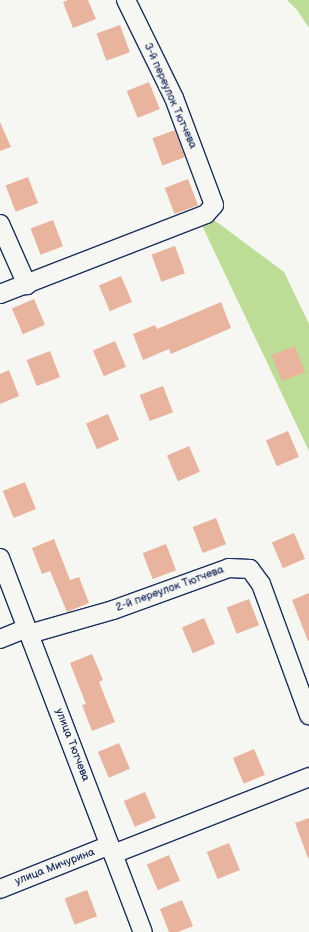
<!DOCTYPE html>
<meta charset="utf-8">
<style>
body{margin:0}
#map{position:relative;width:309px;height:932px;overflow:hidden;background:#f6f6f2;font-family:"Balsamiq Sans",sans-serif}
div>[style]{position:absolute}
.green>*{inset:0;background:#bddd96}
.building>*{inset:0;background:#e9b49e;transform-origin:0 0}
.roads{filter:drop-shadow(1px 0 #1b2f5e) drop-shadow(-1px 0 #1b2f5e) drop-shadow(0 1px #1b2f5e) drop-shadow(0 -1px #1b2f5e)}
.minor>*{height:18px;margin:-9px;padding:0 9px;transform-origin:9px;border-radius:9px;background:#f6f6f2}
span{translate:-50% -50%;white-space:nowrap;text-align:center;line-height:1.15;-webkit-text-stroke:4px #f6f6f2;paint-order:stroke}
.street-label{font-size:11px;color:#1b2f5e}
</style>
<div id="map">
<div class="green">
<div style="clip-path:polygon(287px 0,309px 0,309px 28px,297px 10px)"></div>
<div style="clip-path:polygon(206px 214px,284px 272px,309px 324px,309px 451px,198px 217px)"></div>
</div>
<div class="building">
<div style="clip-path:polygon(68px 0,88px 0,96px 19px,73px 28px,63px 2px)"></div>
<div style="left:120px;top:25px;width:29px;height:25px;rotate:70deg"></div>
<div style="left:149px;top:82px;width:29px;height:24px;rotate:68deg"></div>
<div style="clip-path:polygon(0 122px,11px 147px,0 151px)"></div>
<div style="left:175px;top:130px;width:29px;height:24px;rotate:70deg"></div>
<div style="left:28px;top:177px;width:28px;height:24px;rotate:69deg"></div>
<div style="left:188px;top:179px;width:28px;height:25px;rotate:69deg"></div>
<div style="left:53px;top:220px;width:28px;height:24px;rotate:69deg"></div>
<div style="left:175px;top:246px;width:29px;height:25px;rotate:70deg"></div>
<div style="left:121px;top:276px;width:28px;height:24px;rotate:67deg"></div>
<div style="left:34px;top:299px;width:28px;height:24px;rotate:67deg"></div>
<div style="clip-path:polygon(221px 302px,231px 328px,171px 354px,169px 349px,143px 360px,133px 334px,155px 325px,157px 329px)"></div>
<div style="left:115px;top:341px;width:28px;height:24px;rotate:67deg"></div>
<div style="left:295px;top:346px;width:28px;height:25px;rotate:69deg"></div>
<div style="left:50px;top:351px;width:28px;height:25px;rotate:69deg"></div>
<div style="clip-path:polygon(9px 370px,19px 396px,0 404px,0 374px)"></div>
<div style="left:163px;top:386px;width:28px;height:25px;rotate:69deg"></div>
<div style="left:108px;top:414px;width:28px;height:24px;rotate:67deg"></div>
<div style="left:288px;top:431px;width:28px;height:24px;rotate:67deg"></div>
<div style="left:189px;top:446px;width:28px;height:24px;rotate:67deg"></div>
<div style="left:25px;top:482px;width:29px;height:24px;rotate:68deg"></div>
<div style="left:216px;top:518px;width:28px;height:25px;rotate:69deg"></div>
<div style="left:294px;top:533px;width:28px;height:24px;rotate:67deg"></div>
<div style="clip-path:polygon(54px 539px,70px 580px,79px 577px,89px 603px,67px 612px,50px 571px,42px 574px,32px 548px)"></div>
<div style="left:166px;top:544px;width:28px;height:25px;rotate:69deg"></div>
<div style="clip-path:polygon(309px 593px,309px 641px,308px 641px,292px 600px)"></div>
<div style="left:249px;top:599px;width:28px;height:24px;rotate:69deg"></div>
<div style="left:204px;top:618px;width:28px;height:24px;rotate:67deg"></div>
<div style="clip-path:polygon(92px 654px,103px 680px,99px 682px,115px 722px,92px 731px,82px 705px,86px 704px,70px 663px)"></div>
<div style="left:119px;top:743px;width:28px;height:23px;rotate:67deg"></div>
<div style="left:254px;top:749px;width:28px;height:23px;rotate:67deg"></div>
<div style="left:145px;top:792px;width:28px;height:23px;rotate:67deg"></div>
<div style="clip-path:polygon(309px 818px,309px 858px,308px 858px,295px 823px)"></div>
<div style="left:229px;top:843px;width:29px;height:24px;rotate:68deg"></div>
<div style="left:169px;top:855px;width:28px;height:24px;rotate:67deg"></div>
<div style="left:87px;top:890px;width:28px;height:24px;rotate:69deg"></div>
<div style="clip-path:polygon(182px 900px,193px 926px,178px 932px,169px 932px,160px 909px)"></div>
</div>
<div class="roads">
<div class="minor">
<div style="left:0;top:224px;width:67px;rotate:66.1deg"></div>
<div style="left:0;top:294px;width:221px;rotate:-21.2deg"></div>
<div style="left:206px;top:214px;width:12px;rotate:-48deg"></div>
<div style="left:214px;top:205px;width:114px;rotate:-110.5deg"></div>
<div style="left:174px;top:98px;width:109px;rotate:-116.1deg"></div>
<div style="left:0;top:558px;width:400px;rotate:69.1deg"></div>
<div style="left:29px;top:634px;width:87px;rotate:-15.9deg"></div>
<div style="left:113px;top:610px;width:123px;rotate:-19.9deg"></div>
<div style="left:229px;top:568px;width:21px;rotate:3deg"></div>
<div style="left:250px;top:569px;width:19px;rotate:54deg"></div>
<div style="left:261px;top:584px;width:140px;rotate:69.9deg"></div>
<div style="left:0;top:639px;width:29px;rotate:-22deg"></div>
<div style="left:113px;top:854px;width:211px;rotate:-21.4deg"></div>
<div style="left:0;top:889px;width:118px;rotate:-21.8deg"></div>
</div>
</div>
<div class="street-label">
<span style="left:170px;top:96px;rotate:66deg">3-й переулок Тютчева</span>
<span style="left:170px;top:589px;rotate:-20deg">2-й переулок Тютчева</span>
<span style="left:72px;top:745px;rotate:69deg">улица Тютчева</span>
<span style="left:55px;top:867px;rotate:-21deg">улица Мичурина</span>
</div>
</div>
